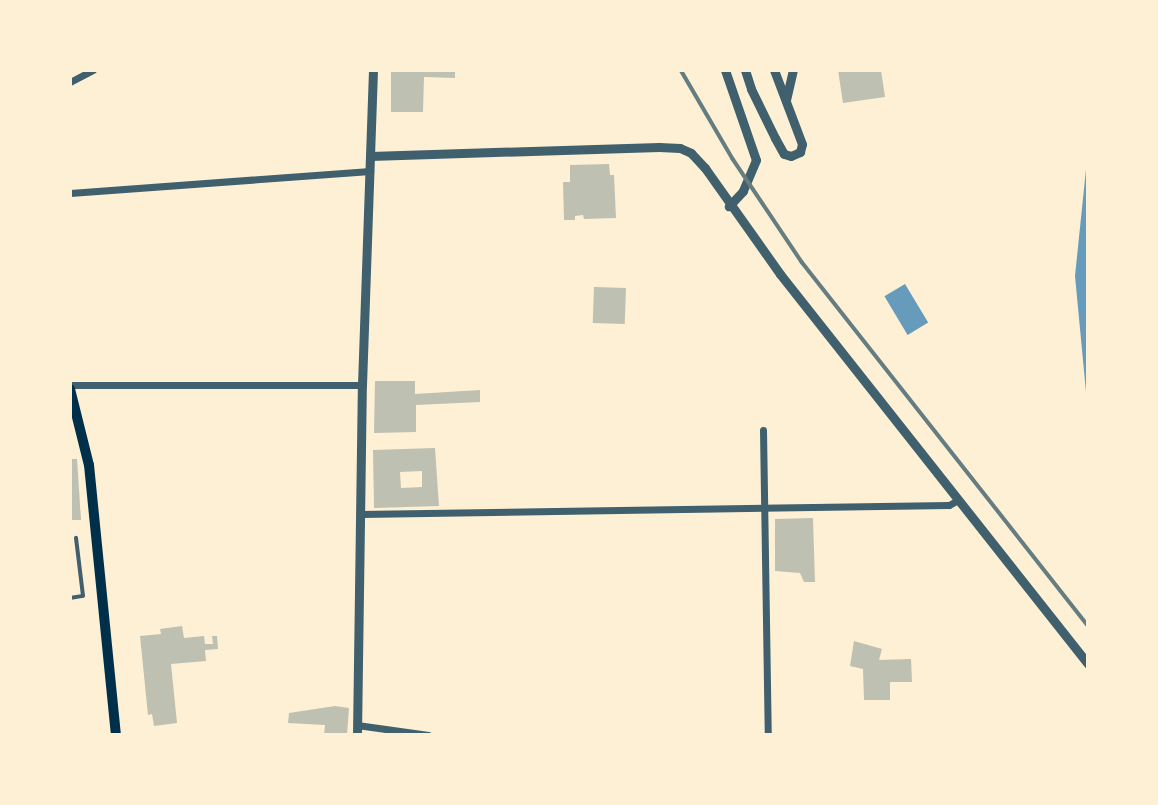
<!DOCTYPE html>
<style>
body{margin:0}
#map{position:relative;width:1158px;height:805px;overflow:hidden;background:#fdf0d5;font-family:"Noto Sans",sans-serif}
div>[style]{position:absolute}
.water>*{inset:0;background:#669bbc;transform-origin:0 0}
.building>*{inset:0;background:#bec0b2;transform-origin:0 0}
.service>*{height:3.5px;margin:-1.75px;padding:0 1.75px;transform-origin:1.75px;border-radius:1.75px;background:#3f606c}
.minor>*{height:7px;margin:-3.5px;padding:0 3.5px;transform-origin:3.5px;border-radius:3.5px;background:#3f606c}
.tertiary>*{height:9px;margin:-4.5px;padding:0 4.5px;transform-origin:4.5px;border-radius:4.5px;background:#3f606c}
.primary>*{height:10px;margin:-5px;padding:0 5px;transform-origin:5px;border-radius:5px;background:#003049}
.rail>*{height:3.5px;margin:-1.75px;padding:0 1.75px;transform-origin:1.75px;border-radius:1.75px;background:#657d81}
span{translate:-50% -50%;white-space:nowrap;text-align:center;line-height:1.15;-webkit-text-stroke:7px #fdf0d5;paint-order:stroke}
.frame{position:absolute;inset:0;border:72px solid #fdf0d5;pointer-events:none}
</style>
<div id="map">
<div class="water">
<div style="clip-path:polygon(1088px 150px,1088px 413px,1075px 276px)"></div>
<div style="left:905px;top:284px;width:45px;height:24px;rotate:59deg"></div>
</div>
<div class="building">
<div style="clip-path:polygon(391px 70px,455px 70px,455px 78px,424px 77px,423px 112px,391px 112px)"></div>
<div style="clip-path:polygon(838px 70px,881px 70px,885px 97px,843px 103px)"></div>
<div style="clip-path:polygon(609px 164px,610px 175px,614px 175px,616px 218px,584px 219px,583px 215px,575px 216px,575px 220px,564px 220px,563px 182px,570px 182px,570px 165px)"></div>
<div style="left:594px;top:287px;width:32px;height:36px;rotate:2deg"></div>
<div style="clip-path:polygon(375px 381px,415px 381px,415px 394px,480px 390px,480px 402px,416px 405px,416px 432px,374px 433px)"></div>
<div style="clip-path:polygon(evenodd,435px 448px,439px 506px,374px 508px,373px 450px,435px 448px,422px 471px,422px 487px,401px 488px,400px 472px,422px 471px)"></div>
<div style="clip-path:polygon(70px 459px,77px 459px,81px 520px,70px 520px)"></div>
<div style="clip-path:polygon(813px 518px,815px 582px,804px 582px,800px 573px,775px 571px,775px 519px)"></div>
<div style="clip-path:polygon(182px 626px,184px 638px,204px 636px,205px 644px,213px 644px,212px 636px,217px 636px,218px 649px,205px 650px,206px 661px,171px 664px,177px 723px,154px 726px,152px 714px,148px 715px,140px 636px,161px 634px,160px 629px)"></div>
<div style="clip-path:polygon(854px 641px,882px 649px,879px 660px,911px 659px,912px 682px,890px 682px,890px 700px,864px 700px,863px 669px,850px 666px)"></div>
<div style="clip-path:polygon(335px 706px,349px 708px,347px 735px,324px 735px,325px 725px,288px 723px,289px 713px)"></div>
</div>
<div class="service">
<div style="left:70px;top:598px;width:13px;rotate:-9deg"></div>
<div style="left:83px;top:596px;width:58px;rotate:-96.9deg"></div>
</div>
<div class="minor">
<div style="left:70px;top:82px;width:26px;rotate:-28deg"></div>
<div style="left:70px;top:193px;width:301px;rotate:-4.2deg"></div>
<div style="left:70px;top:385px;width:292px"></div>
<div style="left:763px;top:430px;width:305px;rotate:89.1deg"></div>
<div style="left:360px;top:514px;width:589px;rotate:-0.88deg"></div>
<div style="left:949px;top:505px;width:10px;rotate:-29deg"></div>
<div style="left:357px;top:725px;width:72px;rotate:8deg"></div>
</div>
<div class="tertiary">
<div style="left:725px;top:70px;width:95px;rotate:71deg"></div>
<div style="left:756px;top:160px;width:34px;rotate:113deg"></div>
<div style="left:743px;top:191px;width:21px;rotate:133deg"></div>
<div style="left:745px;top:70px;width:20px;rotate:72deg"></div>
<div style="left:751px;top:89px;width:55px;rotate:63.9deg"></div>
<div style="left:775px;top:138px;width:18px;rotate:61deg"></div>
<div style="left:784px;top:154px;width:7px;rotate:16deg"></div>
<div style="left:791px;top:156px;width:10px;rotate:-24deg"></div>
<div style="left:800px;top:152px;width:8px;rotate:-76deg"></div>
<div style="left:802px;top:144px;width:79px;rotate:-110.7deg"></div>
<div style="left:786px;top:100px;width:31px;rotate:-77deg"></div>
<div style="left:370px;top:156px;width:289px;rotate:-1.8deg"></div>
<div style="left:659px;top:147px;width:21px;rotate:3deg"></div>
<div style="left:680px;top:148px;width:12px;rotate:24deg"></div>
<div style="left:691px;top:153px;width:21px;rotate:47deg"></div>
<div style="left:705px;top:168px;width:130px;rotate:54.7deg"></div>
<div style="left:780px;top:274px;width:497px;rotate:51.7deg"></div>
<div style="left:357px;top:735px;width:350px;rotate:-89.2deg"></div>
<div style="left:362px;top:385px;width:315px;rotate:-88deg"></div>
</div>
<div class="primary">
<div style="left:70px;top:389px;width:78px;rotate:76deg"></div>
<div style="left:89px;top:465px;width:271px;rotate:84.3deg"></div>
</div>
<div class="rail">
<div style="left:681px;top:70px;width:103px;rotate:59.7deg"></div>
<div style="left:733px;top:159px;width:124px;rotate:56.2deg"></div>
<div style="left:802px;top:262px;width:463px;rotate:51.8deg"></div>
</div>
<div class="frame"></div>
</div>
